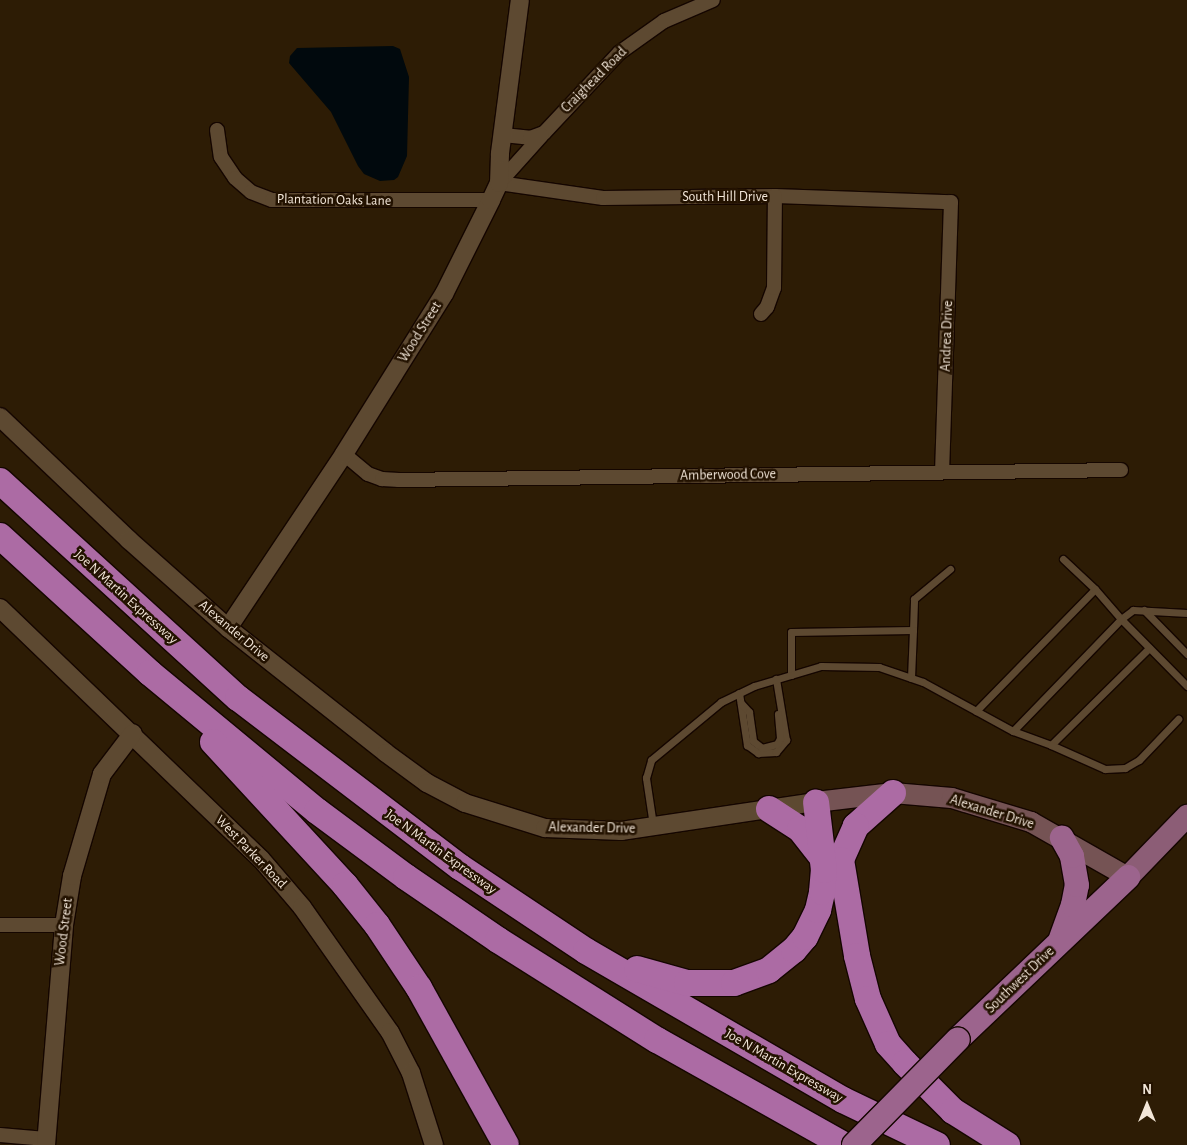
<!DOCTYPE html>
<style>
body{margin:0}
#map{position:relative;width:1187px;height:1145px;overflow:hidden;background:#2d1c05;font-family:"Alegreya Sans",sans-serif}
div>[style]{position:absolute}
.water>*{inset:0;background:#01090d}
.roads{filter:drop-shadow(1px 0 #150600) drop-shadow(-1px 0 #150600) drop-shadow(0 1px #150600) drop-shadow(0 -1px #150600)}
.service>*{height:7px;margin:-3.5px;padding:0 3.5px;transform-origin:3.5px;border-radius:3.5px;background:#5d4931}
.minor>*{height:14px;margin:-7px;padding:0 7px;transform-origin:7px;border-radius:7px;background:#5d4931}
.tertiary>*{height:18px;margin:-9px;padding:0 9px;transform-origin:9px;border-radius:9px;background:#5d4931}
.secondary>*{height:20px;margin:-10px;padding:0 10px;transform-origin:10px;border-radius:10px;background:#755354}
.primary>*{height:22px;margin:-11px;padding:0 11px;transform-origin:11px;border-radius:11px;background:#8c5d76}
.trunk>*{height:24px;margin:-12px;padding:0 12px;transform-origin:12px;border-radius:12px;background:#9c648d}
.motorway>*{height:26px;margin:-13px;padding:0 13px;transform-origin:13px;border-radius:13px;background:#ac6ba4}
.bridges{filter:drop-shadow(1px 0 #150600) drop-shadow(-1px 0 #150600) drop-shadow(0 1px #150600) drop-shadow(0 -1px #150600)}
.trunk-bridge>*{height:24px;margin:-12px;padding:0 12px;transform-origin:12px;border-radius:12px;background:#9c648d}
span{translate:-50% -50%;white-space:nowrap;text-align:center;line-height:1.15;-webkit-text-stroke:5px #231200;paint-order:stroke}
.street-label{font-size:14px;color:#f2e6d8}
.north{position:absolute;left:1122px;top:1080px;width:50px;height:50px;-webkit-text-stroke:4px #231200;paint-order:stroke;rotate:0deg;font-size:14px;font-weight:700;line-height:20px;text-align:center;color:#f2e6d8}
.north::after{content:'';display:block;margin:auto;width:18px;height:22px;background:#f2e6d8;clip-path:polygon(50% 0,100% 100%,50% 72%,0 100%)}
</style>
<div id="map">
<div class="water">
<div style="clip-path:polygon(393px 46px,400px 49px,409px 77px,407px 156px,398px 177px,394px 180px,380px 181px,364px 174px,358px 166px,331px 112px,289px 63px,290px 56px,297px 48px)"></div>
</div>
<div class="roads">
<div class="service">
<div style="left:1063px;top:559px;width:44px;rotate:43.2deg"></div>
<div style="left:1144px;top:610px;width:62px;rotate:45.7deg"></div>
<div style="left:913px;top:630px;width:31px;rotate:-88deg"></div>
<div style="left:914px;top:599px;width:47px;rotate:-39.8deg"></div>
<div style="left:791px;top:675px;width:43px;rotate:-90deg"></div>
<div style="left:791px;top:632px;width:122px;rotate:-0.9deg"></div>
<div style="left:913px;top:630px;width:48px;rotate:92.4deg"></div>
<div style="left:739px;top:693px;width:53px;rotate:81.3deg"></div>
<div style="left:747px;top:745px;width:14px;rotate:36deg"></div>
<div style="left:758px;top:753px;width:18px;rotate:-3deg"></div>
<div style="left:776px;top:752px;width:16px;rotate:-50deg"></div>
<div style="left:786px;top:740px;width:62px;rotate:-99.3deg"></div>
<div style="left:741px;top:703px;width:12px;rotate:48deg"></div>
<div style="left:749px;top:712px;width:29px;rotate:82deg"></div>
<div style="left:753px;top:741px;width:11px;rotate:38deg"></div>
<div style="left:762px;top:748px;width:16px;rotate:-15deg"></div>
<div style="left:777px;top:744px;width:7px;rotate:-63deg"></div>
<div style="left:780px;top:738px;width:24px;rotate:-95deg"></div>
<div style="left:976px;top:711px;width:170px;rotate:-45.7deg"></div>
<div style="left:1095px;top:589px;width:40px;rotate:49deg"></div>
<div style="left:1121px;top:619px;width:15px;rotate:-37deg"></div>
<div style="left:1133px;top:610px;width:54px;rotate:3.2deg"></div>
<div style="left:1013px;top:731px;width:40px;rotate:20.2deg"></div>
<div style="left:1051px;top:745px;width:138px;rotate:-44.7deg"></div>
<div style="left:1051px;top:745px;width:59px;rotate:24deg"></div>
<div style="left:1105px;top:769px;width:20px;rotate:-3deg"></div>
<div style="left:1125px;top:768px;width:16px;rotate:-30deg"></div>
<div style="left:1139px;top:760px;width:57px;rotate:-46.4deg"></div>
<div style="left:653px;top:825px;width:48px;rotate:-98.5deg"></div>
<div style="left:646px;top:778px;width:19px;rotate:-74deg"></div>
<div style="left:651px;top:760px;width:91px;rotate:-39.6deg"></div>
<div style="left:721px;top:702px;width:37px;rotate:-26deg"></div>
<div style="left:754px;top:686px;width:70px;rotate:-16.6deg"></div>
<div style="left:821px;top:666px;width:58px;rotate:1deg"></div>
<div style="left:879px;top:667px;width:46px;rotate:18.8deg"></div>
<div style="left:923px;top:682px;width:102px;rotate:28.6deg"></div>
<div style="left:1013px;top:731px;width:156px;rotate:-46deg"></div>
<div style="left:1121px;top:619px;width:94px;rotate:45.4deg"></div>
</div>
<div class="minor">
<div style="left:217px;top:130px;width:27px;rotate:82deg"></div>
<div style="left:221px;top:157px;width:25px;rotate:56deg"></div>
<div style="left:235px;top:178px;width:21px;rotate:41deg"></div>
<div style="left:251px;top:192px;width:22px;rotate:21deg"></div>
<div style="left:272px;top:200px;width:219px"></div>
<div style="left:503px;top:135px;width:27px;rotate:6deg"></div>
<div style="left:530px;top:138px;width:15px;rotate:-20deg"></div>
<div style="left:544px;top:133px;width:110px;rotate:-46.8deg"></div>
<div style="left:619px;top:53px;width:55px;rotate:-35.4deg"></div>
<div style="left:664px;top:21px;width:53px;rotate:-23.2deg"></div>
<div style="left:499px;top:183px;width:105px;rotate:8.2deg"></div>
<div style="left:603px;top:198px;width:172px;rotate:-0.7deg"></div>
<div style="left:775px;top:196px;width:176px;rotate:2deg"></div>
<div style="left:951px;top:202px;width:269px;rotate:91.9deg"></div>
<div style="left:499px;top:183px;width:64px;rotate:-48.1deg"></div>
<div style="left:761px;top:314px;width:9px;rotate:-49deg"></div>
<div style="left:767px;top:307px;width:20px;rotate:-70deg"></div>
<div style="left:774px;top:288px;width:92px;rotate:-89.4deg"></div>
<div style="left:344px;top:454px;width:31px;rotate:40deg"></div>
<div style="left:368px;top:474px;width:15px;rotate:20deg"></div>
<div style="left:382px;top:479px;width:17px;rotate:3deg"></div>
<div style="left:399px;top:480px;width:722px;rotate:-0.79deg"></div>
<div style="left:0;top:925px;width:64px"></div>
<div style="left:0;top:1135px;width:46px;rotate:5deg"></div>
</div>
<div class="tertiary">
<div style="left:0;top:417px;width:178px;rotate:43.6deg"></div>
<div style="left:129px;top:540px;width:132px;rotate:41.6deg"></div>
<div style="left:228px;top:628px;width:201px;rotate:38.3deg"></div>
<div style="left:386px;top:753px;width:51px;rotate:36.2deg"></div>
<div style="left:427px;top:783px;width:43px;rotate:27.8deg"></div>
<div style="left:465px;top:803px;width:84px;rotate:17.4deg"></div>
<div style="left:545px;top:828px;width:76px;rotate:2.3deg"></div>
<div style="left:621px;top:831px;width:197px;rotate:-8.5deg"></div>
<div style="left:0;top:608px;width:362px;rotate:43.9deg"></div>
<div style="left:261px;top:859px;width:63px;rotate:49.5deg"></div>
<div style="left:302px;top:907px;width:153px;rotate:54.9deg"></div>
<div style="left:390px;top:1032px;width:46px;rotate:62.9deg"></div>
<div style="left:411px;top:1073px;width:76px;rotate:72.3deg"></div>
<div style="left:228px;top:628px;width:209px;rotate:-56.3deg"></div>
<div style="left:344px;top:454px;width:189px;rotate:-58deg"></div>
<div style="left:444px;top:294px;width:105px;rotate:-63.4deg"></div>
<div style="left:491px;top:200px;width:19px;rotate:-65deg"></div>
<div style="left:499px;top:183px;width:30px;rotate:-88deg"></div>
<div style="left:500px;top:153px;width:154px;rotate:-82.6deg"></div>
<div style="left:46px;top:1145px;width:221px;rotate:-85.3deg"></div>
<div style="left:64px;top:925px;width:50px;rotate:-80.7deg"></div>
<div style="left:72px;top:876px;width:106px;rotate:-73.6deg"></div>
<div style="left:102px;top:774px;width:51px;rotate:-52.9deg"></div>
</div>
<div class="secondary">
<div style="left:816px;top:802px;width:78px;rotate:-6.7deg"></div>
<div style="left:893px;top:793px;width:59px;rotate:4.8deg"></div>
<div style="left:952px;top:798px;width:83px;rotate:16.9deg"></div>
<div style="left:1031px;top:822px;width:112px;rotate:29.6deg"></div>
</div>
<div class="primary">
<div style="left:1128px;top:877px;width:85px;rotate:-46deg"></div>
</div>
<div class="trunk">
<div style="left:1061px;top:938px;width:35px;rotate:-70deg"></div>
<div style="left:1073px;top:905px;width:20px;rotate:-79deg"></div>
<div style="left:1077px;top:885px;width:29px;rotate:-100deg"></div>
<div style="left:1072px;top:856px;width:21px;rotate:-119deg"></div>
<div style="left:958px;top:1039px;width:235px;rotate:-43.6deg"></div>
</div>
<div class="motorway">
<div style="left:0;top:481px;width:322px;rotate:42.4deg"></div>
<div style="left:238px;top:698px;width:279px;rotate:37.3deg"></div>
<div style="left:460px;top:867px;width:151px;rotate:33.7deg"></div>
<div style="left:586px;top:951px;width:297px;rotate:30.1deg"></div>
<div style="left:843px;top:1100px;width:104px;rotate:25.6deg"></div>
<div style="left:0;top:536px;width:203px;rotate:42.4deg"></div>
<div style="left:150px;top:673px;width:217px;rotate:39.6deg"></div>
<div style="left:317px;top:811px;width:111px;rotate:36.6deg"></div>
<div style="left:406px;top:877px;width:112px;rotate:34.4deg"></div>
<div style="left:498px;top:940px;width:188px;rotate:32.2deg"></div>
<div style="left:657px;top:1040px;width:214px;rotate:29.3deg"></div>
<div style="left:213px;top:742px;width:195px;rotate:47.3deg"></div>
<div style="left:345px;top:885px;width:51px;rotate:51.3deg"></div>
<div style="left:377px;top:925px;width:76px;rotate:56.3deg"></div>
<div style="left:419px;top:988px;width:179px;rotate:61deg"></div>
<div style="left:893px;top:793px;width:50px;rotate:138.3deg"></div>
<div style="left:856px;top:826px;width:37px;rotate:114deg"></div>
<div style="left:841px;top:860px;width:97px;rotate:80.5deg"></div>
<div style="left:857px;top:956px;width:44px;rotate:75.7deg"></div>
<div style="left:868px;top:999px;width:49px;rotate:66deg"></div>
<div style="left:888px;top:1044px;width:25px;rotate:48deg"></div>
<div style="left:905px;top:1063px;width:68px;rotate:45deg"></div>
<div style="left:953px;top:1111px;width:64px;rotate:32.2deg"></div>
<div style="left:769px;top:809px;width:37px;rotate:33deg"></div>
<div style="left:800px;top:829px;width:36px;rotate:52deg"></div>
<div style="left:637px;top:969px;width:52px;rotate:15.6deg"></div>
<div style="left:687px;top:983px;width:47px"></div>
<div style="left:734px;top:983px;width:37px;rotate:-20deg"></div>
<div style="left:769px;top:970px;width:32px;rotate:-39deg"></div>
<div style="left:794px;top:950px;width:17px;rotate:-50deg"></div>
<div style="left:805px;top:937px;width:30px;rotate:-64deg"></div>
<div style="left:818px;top:910px;width:18px;rotate:-77deg"></div>
<div style="left:822px;top:892px;width:22px;rotate:-85deg"></div>
<div style="left:824px;top:870px;width:68px;rotate:-96.7deg"></div>
</div>
</div>
<div class="bridges">
<div class="trunk-bridge">
<div style="left:854px;top:1145px;width:148px;rotate:-45.5deg"></div>
</div>
</div>
<div class="street-label">
<span style="left:594px;top:80px;rotate:-45deg">Craighead Road</span>
<span style="left:725px;top:197px">South Hill Drive</span>
<span style="left:334px;top:200px;rotate:1deg">Plantation Oaks Lane</span>
<span style="left:420px;top:332px;rotate:-58deg">Wood Street</span>
<span style="left:947px;top:336px;rotate:-88deg">Andrea Drive</span>
<span style="left:728px;top:475px;rotate:-1deg">Amberwood Cove</span>
<span style="left:126px;top:597px;rotate:42deg">Joe N Martin Expressway</span>
<span style="left:234px;top:631px;rotate:40deg">Alexander Drive</span>
<span style="left:992px;top:812px;rotate:17deg">Alexander Drive</span>
<span style="left:592px;top:828px;rotate:1deg">Alexander Drive</span>
<span style="left:251px;top:852px;rotate:46deg">West Parker Road</span>
<span style="left:441px;top:852px;rotate:36deg">Joe N Martin Expressway</span>
<span style="left:64px;top:932px;rotate:-83deg">Wood Street</span>
<span style="left:1020px;top:980px;rotate:-44deg">Southwest Drive</span>
<span style="left:784px;top:1066px;rotate:30deg">Joe N Martin Expressway</span>
</div>
<div class="north">N</div>
</div>
